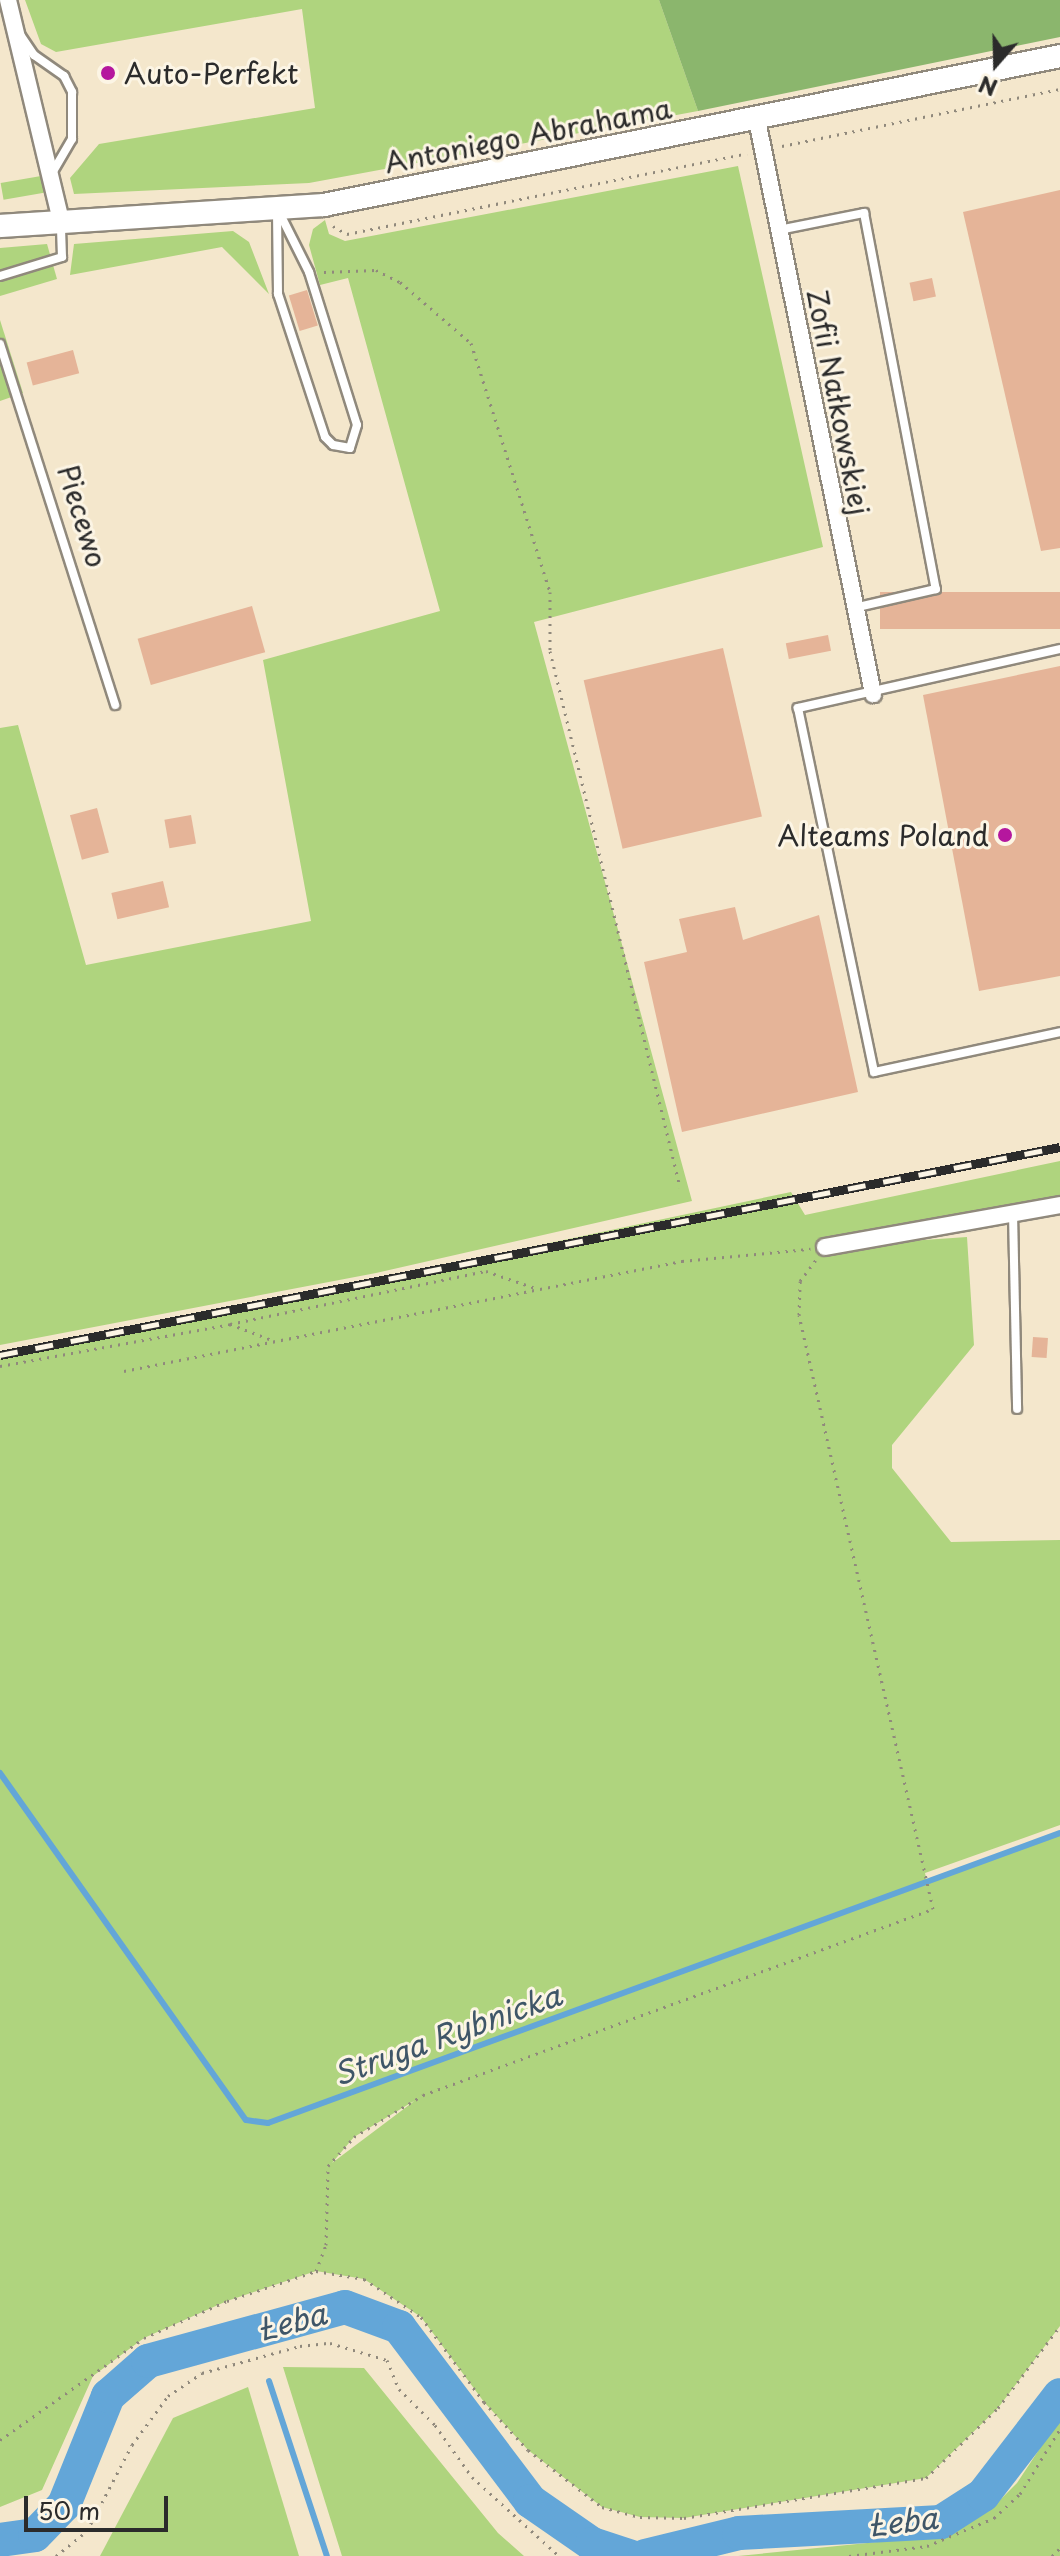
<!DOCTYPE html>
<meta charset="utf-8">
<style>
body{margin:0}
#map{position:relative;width:1060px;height:2556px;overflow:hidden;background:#f4e7cc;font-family:"Playpen Sans",sans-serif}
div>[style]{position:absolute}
.green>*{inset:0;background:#afd47e;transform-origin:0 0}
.forest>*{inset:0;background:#8bb66d}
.stream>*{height:6px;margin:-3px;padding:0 3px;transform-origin:3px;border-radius:3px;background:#63a6d8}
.river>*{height:34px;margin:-17px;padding:0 17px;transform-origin:17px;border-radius:17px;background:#63a6d8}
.building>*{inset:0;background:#e5b498;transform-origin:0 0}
.path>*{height:3px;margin-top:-1.5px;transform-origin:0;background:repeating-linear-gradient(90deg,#90897c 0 2px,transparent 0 8px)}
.roads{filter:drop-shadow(2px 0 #90897c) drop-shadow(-2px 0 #90897c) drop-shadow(0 2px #90897c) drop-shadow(0 -2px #90897c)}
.service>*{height:8px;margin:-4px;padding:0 4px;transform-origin:4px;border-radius:4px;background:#fff}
.minor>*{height:16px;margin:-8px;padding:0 8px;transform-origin:8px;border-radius:8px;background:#fff}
.secondary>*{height:22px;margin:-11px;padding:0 11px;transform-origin:11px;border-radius:11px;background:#fff}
.rail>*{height:9px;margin-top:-4.5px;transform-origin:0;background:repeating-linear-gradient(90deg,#fcf5e5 0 18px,#2b2b2b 0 36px);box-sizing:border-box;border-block:2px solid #2b2b2b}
.dots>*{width:22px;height:22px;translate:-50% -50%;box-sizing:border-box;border:4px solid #fcf5e5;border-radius:50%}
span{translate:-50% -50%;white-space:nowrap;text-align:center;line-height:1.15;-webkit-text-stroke:6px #fcf5e5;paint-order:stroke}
.poi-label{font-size:28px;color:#2b2b2b}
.left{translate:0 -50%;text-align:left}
.right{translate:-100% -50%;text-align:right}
.street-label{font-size:28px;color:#2b2b2b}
.water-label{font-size:30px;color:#3f5668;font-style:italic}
.north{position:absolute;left:956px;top:24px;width:80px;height:80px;-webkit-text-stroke:6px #fcf5e5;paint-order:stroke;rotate:200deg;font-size:22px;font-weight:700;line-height:32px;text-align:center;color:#2b2b2b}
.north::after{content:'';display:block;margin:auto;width:28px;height:36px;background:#2b2b2b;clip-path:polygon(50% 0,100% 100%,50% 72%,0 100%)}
.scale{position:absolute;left:24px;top:2496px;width:144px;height:36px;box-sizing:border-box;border:4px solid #2b2b2b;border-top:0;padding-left:10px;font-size:24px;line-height:28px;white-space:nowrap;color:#2b2b2b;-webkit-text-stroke:6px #fcf5e5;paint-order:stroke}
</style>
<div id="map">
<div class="green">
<div style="clip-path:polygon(25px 0,659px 0,698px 111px,309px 183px,74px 194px,70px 178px,99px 144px,315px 108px,302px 9px,56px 52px,41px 44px)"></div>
<div style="clip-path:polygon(738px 166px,823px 547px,534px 622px,692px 1201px,376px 1273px,0 1345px,0 728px,18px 725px,86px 965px,311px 921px,263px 660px,440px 611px,348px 278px,320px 285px,309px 245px,313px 229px,325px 220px,329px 234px,345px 241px)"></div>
<div style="left:41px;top:176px;width:17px;height:41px;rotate:80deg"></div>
<div style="clip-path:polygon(233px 231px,249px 242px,269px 294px,222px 247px,70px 275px,74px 244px)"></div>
<div style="clip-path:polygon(47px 244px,57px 279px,0 296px,0 248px)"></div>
<div style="clip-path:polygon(0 320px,23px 393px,0 401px)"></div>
<div style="clip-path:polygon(evenodd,1060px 1161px,1060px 1205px,837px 1246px,967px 1237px,974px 1345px,892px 1445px,892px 1468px,951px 1542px,1060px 1540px,1060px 1825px,925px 1873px,927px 1882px,1060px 1833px,1060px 2326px,998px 2408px,926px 2478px,684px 2518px,640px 2517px,602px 2507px,528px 2450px,484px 2402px,421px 2317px,364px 2279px,316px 2271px,227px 2301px,144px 2338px,93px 2376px,42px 2490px,0 2507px,0 1359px,791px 1192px,805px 1215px,1060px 1161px,414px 2101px,413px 2102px,332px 2163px,354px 2137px,414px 2101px)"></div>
<div style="clip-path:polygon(283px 2367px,364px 2368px,498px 2533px,524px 2556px,342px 2556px)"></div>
<div style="clip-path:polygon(248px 2387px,299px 2556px,100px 2556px,173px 2418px)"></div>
<div style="clip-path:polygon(1060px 2418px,1060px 2556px,738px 2556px,937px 2536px,996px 2504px,1017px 2483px)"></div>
</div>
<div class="forest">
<div style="clip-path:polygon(659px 0,1060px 0,1060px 37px,698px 111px)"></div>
</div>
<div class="stream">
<div style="left:0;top:1773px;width:425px;rotate:54.7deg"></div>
<div style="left:246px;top:2120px;width:22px;rotate:8deg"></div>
<div style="left:268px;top:2123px;width:843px;rotate:-20.11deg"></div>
<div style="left:269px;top:2381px;width:184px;rotate:71.7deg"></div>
</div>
<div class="river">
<div style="left:0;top:2540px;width:35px;rotate:-8deg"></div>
<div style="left:35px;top:2535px;width:42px;rotate:-46deg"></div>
<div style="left:64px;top:2505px;width:118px;rotate:-68deg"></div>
<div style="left:108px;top:2396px;width:53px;rotate:-41.2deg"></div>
<div style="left:148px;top:2361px;width:204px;rotate:-15.3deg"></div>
<div style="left:345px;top:2307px;width:58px;rotate:20.3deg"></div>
<div style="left:399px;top:2327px;width:218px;rotate:53deg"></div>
<div style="left:530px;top:2501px;width:75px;rotate:34.7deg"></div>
<div style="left:592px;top:2544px;width:40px;rotate:18deg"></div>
<div style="left:645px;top:2556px;width:97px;rotate:-13.7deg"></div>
<div style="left:739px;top:2533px;width:202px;rotate:-3.1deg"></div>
<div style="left:941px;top:2522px;width:50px;rotate:-32.7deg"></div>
<div style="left:983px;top:2495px;width:126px;rotate:-52.4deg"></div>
</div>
<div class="building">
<div style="clip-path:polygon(1060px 190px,1060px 548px,1041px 551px,963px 212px)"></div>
<div style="left:932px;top:278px;width:19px;height:23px;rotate:78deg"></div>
<div style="left:307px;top:290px;width:37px;height:19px;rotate:73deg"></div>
<div style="left:73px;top:350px;width:24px;height:48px;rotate:75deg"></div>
<div style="left:1060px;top:592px;width:37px;height:180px;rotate:90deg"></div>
<div style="left:252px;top:606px;width:48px;height:119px;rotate:74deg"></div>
<div style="left:828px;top:635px;width:16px;height:43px;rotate:79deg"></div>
<div style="left:723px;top:648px;width:173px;height:143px;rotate:77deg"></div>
<div style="clip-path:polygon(1060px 666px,1060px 976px,979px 991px,923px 695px)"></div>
<div style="left:97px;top:808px;width:46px;height:28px;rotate:75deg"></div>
<div style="left:191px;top:815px;width:29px;height:27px;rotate:80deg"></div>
<div style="left:163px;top:881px;width:27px;height:53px;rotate:77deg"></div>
<div style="clip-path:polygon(735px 907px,743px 940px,819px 915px,858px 1092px,682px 1132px,644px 962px,687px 952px,679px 919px)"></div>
<div style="left:1033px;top:1337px;width:15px;height:20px;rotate:4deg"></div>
</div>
<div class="path">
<div style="left:782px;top:146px;width:284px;rotate:-11.6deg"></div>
<div style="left:333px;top:226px;width:16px;rotate:30deg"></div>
<div style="left:347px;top:234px;width:408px;rotate:-11.4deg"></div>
<div style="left:324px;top:272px;width:52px;rotate:-2.2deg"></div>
<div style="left:376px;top:270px;width:27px;rotate:27deg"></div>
<div style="left:400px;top:282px;width:94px;rotate:40.7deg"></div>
<div style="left:471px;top:343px;width:261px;rotate:72.4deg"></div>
<div style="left:550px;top:592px;width:59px;rotate:90deg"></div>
<div style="left:550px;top:651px;width:552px;rotate:76.37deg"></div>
<div style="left:230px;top:1324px;width:261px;rotate:-11.7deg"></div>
<div style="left:486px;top:1271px;width:52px;rotate:19.1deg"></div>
<div style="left:0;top:1366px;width:234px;rotate:-10.3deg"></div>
<div style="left:230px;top:1324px;width:45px;rotate:20.9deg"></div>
<div style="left:124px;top:1371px;width:569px;rotate:-11.15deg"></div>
<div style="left:682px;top:1261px;width:129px;rotate:-5.4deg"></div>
<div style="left:316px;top:2271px;width:49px;rotate:9.5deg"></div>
<div style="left:364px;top:2279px;width:69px;rotate:33.7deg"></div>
<div style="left:421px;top:2317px;width:106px;rotate:53.5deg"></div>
<div style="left:484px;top:2402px;width:65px;rotate:47.5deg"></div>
<div style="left:528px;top:2450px;width:93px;rotate:37.6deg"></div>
<div style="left:602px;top:2507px;width:39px;rotate:15deg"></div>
<div style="left:640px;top:2517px;width:44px;rotate:1.3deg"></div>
<div style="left:684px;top:2518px;width:245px;rotate:-9.4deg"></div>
<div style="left:926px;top:2478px;width:100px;rotate:-44.2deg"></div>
<div style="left:998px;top:2408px;width:103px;rotate:-52.9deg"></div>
<div style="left:0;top:2440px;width:176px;rotate:-35.3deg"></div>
<div style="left:144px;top:2338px;width:91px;rotate:-24deg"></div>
<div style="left:227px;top:2301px;width:94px;rotate:-18.6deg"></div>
<div style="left:316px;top:2271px;width:28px;rotate:-69deg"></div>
<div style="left:326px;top:2245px;width:79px;rotate:-88.5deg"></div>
<div style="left:328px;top:2166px;width:39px;rotate:-48deg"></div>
<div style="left:354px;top:2137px;width:81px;rotate:-31.3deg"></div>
<div style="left:423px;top:2095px;width:543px;rotate:-20.04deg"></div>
<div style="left:933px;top:1909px;width:609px;rotate:-102.71deg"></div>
<div style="left:799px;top:1315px;width:34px;rotate:-88deg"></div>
<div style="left:800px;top:1281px;width:26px;rotate:-53deg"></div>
<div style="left:56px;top:2556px;width:40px;rotate:-39deg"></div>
<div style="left:87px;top:2531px;width:97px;rotate:-62.4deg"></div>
<div style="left:132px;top:2445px;width:61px;rotate:-53.7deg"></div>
<div style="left:168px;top:2396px;width:41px;rotate:-34.1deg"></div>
<div style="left:202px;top:2373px;width:102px;rotate:-15.4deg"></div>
<div style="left:300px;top:2346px;width:30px;rotate:-6deg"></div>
<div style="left:330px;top:2343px;width:59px;rotate:16.6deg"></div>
<div style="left:387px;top:2360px;width:31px;rotate:68deg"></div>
<div style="left:399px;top:2389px;width:51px;rotate:45deg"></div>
<div style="left:435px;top:2425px;width:64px;rotate:54.6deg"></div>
<div style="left:472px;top:2477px;width:118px;rotate:42.2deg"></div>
<div style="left:849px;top:2556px;width:79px;rotate:-7.3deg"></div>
<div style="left:927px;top:2546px;width:73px;rotate:-22.7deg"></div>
<div style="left:994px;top:2518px;width:35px;rotate:-43deg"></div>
<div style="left:1020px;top:2494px;width:76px;rotate:-58.4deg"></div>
<div style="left:1052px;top:2556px;width:11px;rotate:-45deg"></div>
</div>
<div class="roads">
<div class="service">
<div style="left:21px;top:36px;width:23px;rotate:56deg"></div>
<div style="left:34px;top:55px;width:37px;rotate:35deg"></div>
<div style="left:64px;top:76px;width:18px;rotate:63deg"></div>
<div style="left:72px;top:92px;width:47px;rotate:90deg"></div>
<div style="left:72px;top:139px;width:42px;rotate:120.3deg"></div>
<div style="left:277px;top:208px;width:72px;rotate:63.4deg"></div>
<div style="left:309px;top:272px;width:160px;rotate:72.6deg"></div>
<div style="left:357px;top:425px;width:24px;rotate:107deg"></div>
<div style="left:350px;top:448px;width:17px;rotate:-170deg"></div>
<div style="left:333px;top:445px;width:11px;rotate:-135deg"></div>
<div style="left:325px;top:437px;width:151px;rotate:-108.2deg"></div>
<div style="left:278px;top:294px;width:86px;rotate:-90.7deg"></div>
<div style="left:779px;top:230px;width:87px;rotate:-11.3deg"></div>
<div style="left:864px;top:213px;width:383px;rotate:79.2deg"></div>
<div style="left:936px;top:589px;width:84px;rotate:167deg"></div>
<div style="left:0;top:276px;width:65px;rotate:-17deg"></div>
<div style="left:62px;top:257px;width:33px;rotate:-92deg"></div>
<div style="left:0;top:344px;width:379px;rotate:72.3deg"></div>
<div style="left:1060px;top:649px;width:269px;rotate:167.3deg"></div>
<div style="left:798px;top:708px;width:372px;rotate:78.2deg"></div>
<div style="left:874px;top:1072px;width:190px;rotate:-12.1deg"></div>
<div style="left:1013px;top:1213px;width:196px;rotate:88.8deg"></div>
</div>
<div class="minor">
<div style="left:8px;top:0;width:227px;rotate:76.5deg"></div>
<div style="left:757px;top:120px;width:586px;rotate:78.57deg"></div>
<div style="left:825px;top:1247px;width:239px;rotate:-10.1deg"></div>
</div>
<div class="secondary">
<div style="left:0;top:226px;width:325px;rotate:-3.7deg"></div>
<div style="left:324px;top:205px;width:751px;rotate:-11.44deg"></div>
</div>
</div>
<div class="rail">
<div style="left:0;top:1355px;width:1080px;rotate:-11.1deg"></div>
</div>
<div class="dots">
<div style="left:108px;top:73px;background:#b5179e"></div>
<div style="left:1005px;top:835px;background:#b5179e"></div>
</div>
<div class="poi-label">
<span class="left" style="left:124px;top:73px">Auto-Perfekt</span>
<span class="right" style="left:989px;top:835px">Alteams Poland</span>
</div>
<div class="street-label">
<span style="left:528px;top:135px;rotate:-11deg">Antoniego Abrahama</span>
<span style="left:839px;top:402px;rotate:79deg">Zofii Nałkowskiej</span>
<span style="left:83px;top:516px;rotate:73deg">Piecewo</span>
</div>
<div class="water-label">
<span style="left:447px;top:2034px;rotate:-20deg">Struga Rybnicka</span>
<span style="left:292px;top:2321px;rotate:-15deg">Łeba</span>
<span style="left:903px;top:2521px;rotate:-7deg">Łeba</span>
</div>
<div class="north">N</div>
<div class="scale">50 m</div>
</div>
